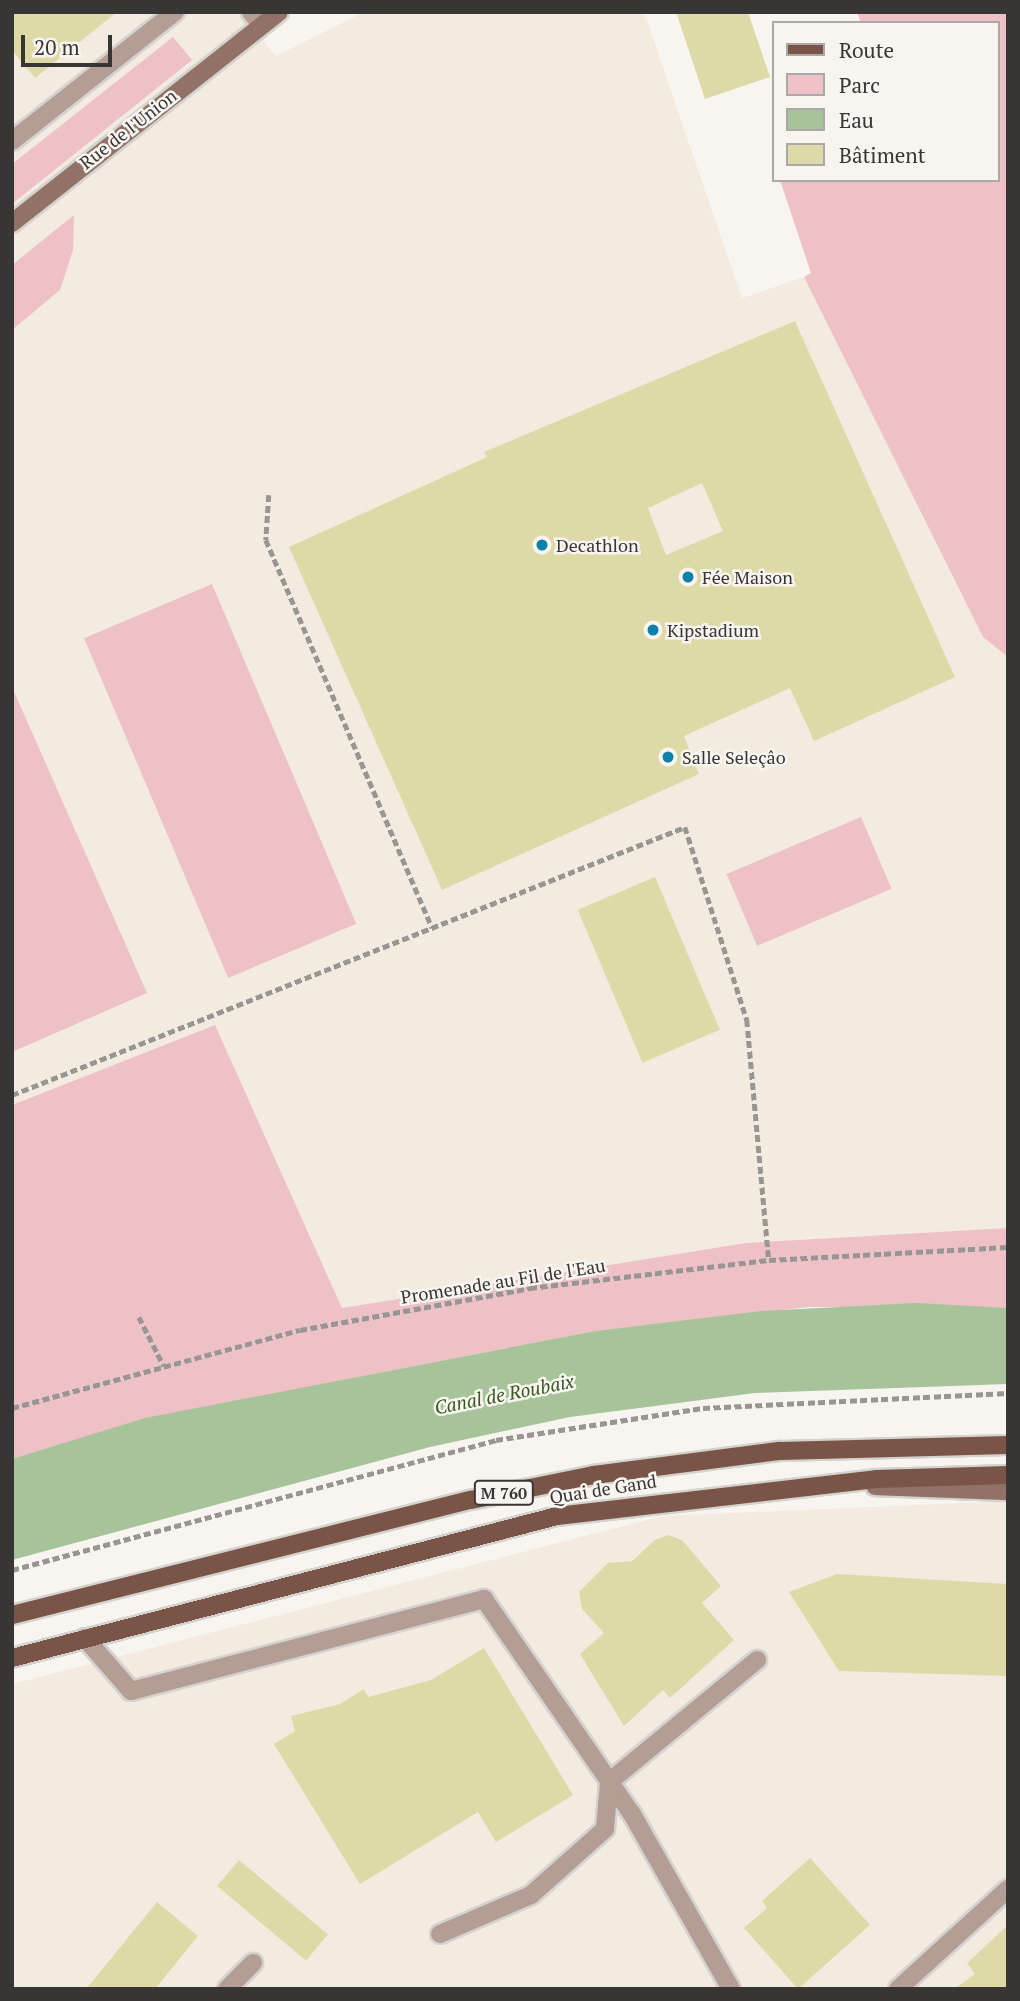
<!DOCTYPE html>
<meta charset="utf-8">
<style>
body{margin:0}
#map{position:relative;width:1020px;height:2001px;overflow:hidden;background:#f8f5f1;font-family:"PT Serif",serif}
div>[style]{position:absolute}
.built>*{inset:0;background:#f3eae0}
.green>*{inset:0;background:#edc1c6;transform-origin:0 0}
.water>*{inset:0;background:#a7c399}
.building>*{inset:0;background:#dedaa8;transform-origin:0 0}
.path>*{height:4.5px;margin-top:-2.25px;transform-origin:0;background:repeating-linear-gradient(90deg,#989693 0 7px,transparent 0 10.5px)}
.roads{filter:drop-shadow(2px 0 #d5d3cf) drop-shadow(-2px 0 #d5d3cf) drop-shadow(0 2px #d5d3cf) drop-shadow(0 -2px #d5d3cf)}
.lane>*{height:18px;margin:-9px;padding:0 9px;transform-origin:9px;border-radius:9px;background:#b39d95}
.street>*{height:18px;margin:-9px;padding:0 9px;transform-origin:9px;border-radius:9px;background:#b39d95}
.secondary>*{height:18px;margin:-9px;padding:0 9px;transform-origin:9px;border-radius:9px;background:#927266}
.primary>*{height:18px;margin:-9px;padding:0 9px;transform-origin:9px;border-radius:9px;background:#7a5446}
.dots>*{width:19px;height:19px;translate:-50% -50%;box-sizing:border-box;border:4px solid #f8f5f1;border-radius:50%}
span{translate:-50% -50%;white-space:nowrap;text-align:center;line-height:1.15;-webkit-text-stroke:5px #f8f5f1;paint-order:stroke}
.shield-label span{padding:2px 5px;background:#f8f5f1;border:2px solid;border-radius:5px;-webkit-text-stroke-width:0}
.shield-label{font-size:16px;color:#373635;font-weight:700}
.street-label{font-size:18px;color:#373635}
.poi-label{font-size:18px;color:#373635}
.left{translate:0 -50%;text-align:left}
.water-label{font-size:19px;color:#35581e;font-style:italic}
.frame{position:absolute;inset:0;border:14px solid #373635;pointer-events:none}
.legend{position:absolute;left:772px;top:21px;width:228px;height:161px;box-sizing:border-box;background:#f8f5f1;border:2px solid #aba9a6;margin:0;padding:9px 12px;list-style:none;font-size:21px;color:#373635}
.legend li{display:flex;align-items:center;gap:14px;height:35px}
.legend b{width:35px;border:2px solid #aba9a6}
.scale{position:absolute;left:21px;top:35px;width:91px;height:32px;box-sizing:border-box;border:4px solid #373635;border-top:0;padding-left:9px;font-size:21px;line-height:24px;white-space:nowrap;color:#373635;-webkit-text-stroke:5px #f8f5f1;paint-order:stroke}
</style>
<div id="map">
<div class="built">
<div style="clip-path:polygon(12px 12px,238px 12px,276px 56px,364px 12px,644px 12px,742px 298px,804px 277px,983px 637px,1008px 657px,1008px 1228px,746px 1243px,342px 1308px,215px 1025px,12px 1105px)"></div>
<div style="clip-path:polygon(1008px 1501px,1008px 1989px,12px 1989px,12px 1684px,662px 1516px)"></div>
</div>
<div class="green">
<div style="clip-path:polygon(857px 12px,1008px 12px,1008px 657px,983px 637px,804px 277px,811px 273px,780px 180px,997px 180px,997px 23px,861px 23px)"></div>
<div style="clip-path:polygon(173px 37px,192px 60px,12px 204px,12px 164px)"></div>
<div style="clip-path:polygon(74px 215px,73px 250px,60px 290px,12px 330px,12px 265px)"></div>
<div style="left:212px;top:584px;width:369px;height:139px;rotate:67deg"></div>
<div style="clip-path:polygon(12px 687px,147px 993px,12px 1052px)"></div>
<div style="left:861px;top:817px;width:78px;height:146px;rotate:67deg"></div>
<div style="clip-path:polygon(215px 1025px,342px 1308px,746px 1243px,1008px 1228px,1008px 1308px,810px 1307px,595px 1331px,353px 1378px,12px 1459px,12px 1105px)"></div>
</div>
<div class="water">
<div style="clip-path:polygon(916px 1303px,1008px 1308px,1008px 1384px,755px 1393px,570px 1417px,430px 1447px,12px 1560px,12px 1459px,145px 1418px,595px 1331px,762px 1311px)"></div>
</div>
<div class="building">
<div style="clip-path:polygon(12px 12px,117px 12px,35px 78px,12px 50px)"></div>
<div style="clip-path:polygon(676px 12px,748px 12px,770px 77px,705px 99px)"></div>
<div style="clip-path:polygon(evenodd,795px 321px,955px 677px,814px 741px,790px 688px,684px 736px,699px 774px,442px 890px,289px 547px,487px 457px,484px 452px,795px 321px,702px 483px,723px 531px,666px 555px,648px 508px,702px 483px)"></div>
<div style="left:655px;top:877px;width:166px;height:84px;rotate:67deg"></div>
<div style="clip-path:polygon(669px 1535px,682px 1540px,721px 1586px,702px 1603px,734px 1640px,670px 1698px,663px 1690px,624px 1726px,580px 1654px,604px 1633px,582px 1609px,579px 1592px,608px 1563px,632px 1561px,655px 1540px)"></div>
<div style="clip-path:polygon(837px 1574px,1008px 1584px,1008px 1676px,839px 1671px,789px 1592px)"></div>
<div style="clip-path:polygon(484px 1648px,573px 1795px,496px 1842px,478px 1812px,360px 1884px,274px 1744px,295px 1731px,291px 1716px,340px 1704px,364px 1689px,368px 1697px,431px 1680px)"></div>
<div style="clip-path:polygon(810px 1858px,870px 1925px,798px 1989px,744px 1928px,767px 1908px,762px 1901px)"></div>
<div style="left:239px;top:1860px;width:116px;height:34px;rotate:40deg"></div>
<div style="clip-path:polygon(157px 1902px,198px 1936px,155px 1989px,86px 1989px)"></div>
<div style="clip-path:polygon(1008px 1925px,1008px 1989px,954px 1989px,975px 1974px,967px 1963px)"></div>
</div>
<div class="path">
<div style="left:269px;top:495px;width:45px;rotate:93.8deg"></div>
<div style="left:266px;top:540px;width:422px;rotate:66.8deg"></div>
<div style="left:12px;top:1095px;width:724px;rotate:-21.71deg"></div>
<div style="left:685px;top:827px;width:203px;rotate:72.2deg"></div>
<div style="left:747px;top:1020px;width:241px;rotate:84.8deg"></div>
<div style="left:139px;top:1317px;width:55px;rotate:63deg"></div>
<div style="left:12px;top:1408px;width:298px;rotate:-15.2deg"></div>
<div style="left:300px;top:1330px;width:234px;rotate:-10.3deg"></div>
<div style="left:530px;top:1288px;width:241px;rotate:-6.7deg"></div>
<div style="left:769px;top:1260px;width:239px;rotate:-3.1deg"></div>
<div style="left:12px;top:1570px;width:501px;rotate:-15.03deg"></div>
<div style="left:496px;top:1440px;width:209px;rotate:-8.8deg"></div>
<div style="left:703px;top:1408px;width:305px;rotate:-2.8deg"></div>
</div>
<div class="roads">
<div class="lane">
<div style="left:12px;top:141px;width:208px;rotate:-38.4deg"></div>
<div style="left:85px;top:1638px;width:70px;rotate:49deg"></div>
<div style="left:131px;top:1691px;width:365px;rotate:-14.6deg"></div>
<div style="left:484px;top:1599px;width:261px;rotate:55.5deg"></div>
<div style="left:632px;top:1814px;width:201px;rotate:60.5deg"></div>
<div style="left:440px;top:1934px;width:99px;rotate:-23.2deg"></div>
<div style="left:531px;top:1895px;width:99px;rotate:-41.7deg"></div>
<div style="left:605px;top:1829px;width:47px;rotate:-85.1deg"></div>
<div style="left:609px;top:1782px;width:192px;rotate:-39.5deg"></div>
<div style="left:227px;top:1989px;width:37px;rotate:-45deg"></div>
</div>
<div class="street">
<div style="left:251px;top:12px;width:16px;rotate:52deg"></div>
<div style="left:898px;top:1989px;width:149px;rotate:-42.3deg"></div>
</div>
<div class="secondary">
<div style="left:12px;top:223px;width:340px;rotate:-38.3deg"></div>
<div style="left:875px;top:1486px;width:133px;rotate:2.2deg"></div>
</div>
<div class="primary">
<div style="left:12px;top:1615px;width:473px;rotate:-14.1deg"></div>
<div style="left:471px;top:1500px;width:126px;rotate:-11.5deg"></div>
<div style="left:594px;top:1475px;width:188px;rotate:-7.4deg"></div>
<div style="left:780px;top:1451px;width:228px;rotate:-1.5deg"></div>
<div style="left:12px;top:1658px;width:563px;rotate:-14.6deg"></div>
<div style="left:557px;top:1516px;width:321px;rotate:-6.6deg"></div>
<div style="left:876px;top:1479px;width:132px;rotate:-1.7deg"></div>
</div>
</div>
<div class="dots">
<div style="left:542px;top:545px;background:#0e81a8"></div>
<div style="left:688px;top:577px;background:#0e81a8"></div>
<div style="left:653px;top:630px;background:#0e81a8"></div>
<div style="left:668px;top:757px;background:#0e81a8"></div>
</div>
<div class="shield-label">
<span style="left:504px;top:1493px">M 760</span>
</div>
<div class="street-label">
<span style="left:128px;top:129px;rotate:-38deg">Rue de l'Union</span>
<span style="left:503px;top:1281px;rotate:-9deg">Promenade au Fil de l'Eau</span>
<span style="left:603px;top:1489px;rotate:-9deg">Quai de Gand</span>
</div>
<div class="poi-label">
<span class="left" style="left:556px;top:545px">Decathlon</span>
<span class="left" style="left:702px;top:577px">Fée Maison</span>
<span class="left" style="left:667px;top:630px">Kipstadium</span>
<span class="left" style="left:682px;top:757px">Salle Seleçâo</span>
</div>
<div class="water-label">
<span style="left:504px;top:1394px;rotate:-11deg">Canal de Roubaix</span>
</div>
<div class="frame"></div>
<ul class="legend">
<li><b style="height:9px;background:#7a5446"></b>Route</li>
<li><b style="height:19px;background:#edc1c6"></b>Parc</li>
<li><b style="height:19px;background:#a7c399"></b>Eau</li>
<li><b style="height:19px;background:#dedaa8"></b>Bâtiment</li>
</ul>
<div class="scale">20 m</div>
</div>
